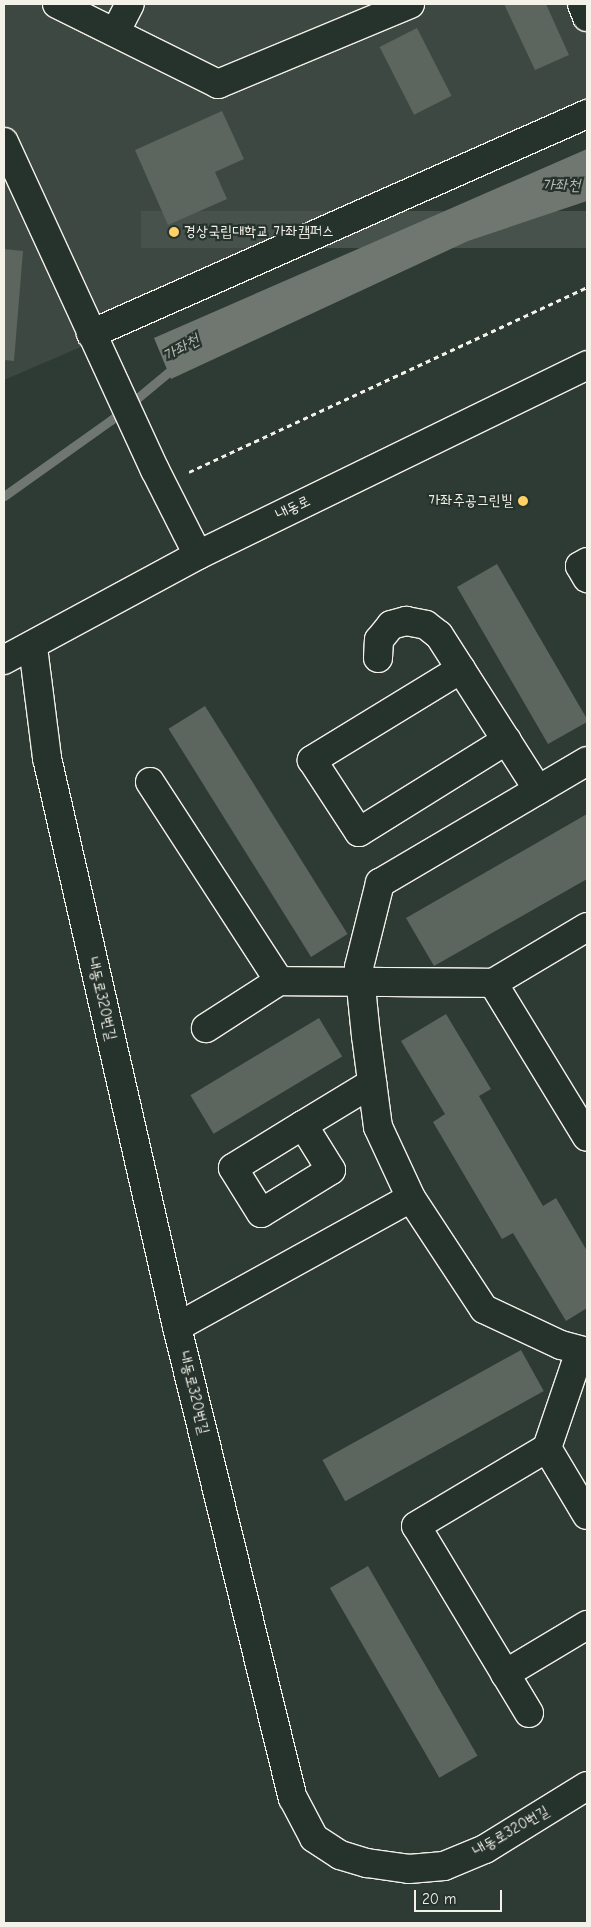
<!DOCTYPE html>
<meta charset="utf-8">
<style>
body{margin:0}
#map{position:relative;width:591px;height:1927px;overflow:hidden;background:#2e3b34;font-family:"Comic Neue","Poor Story",sans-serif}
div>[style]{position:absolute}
.built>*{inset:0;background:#3c4841}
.green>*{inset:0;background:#48524c;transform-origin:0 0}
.water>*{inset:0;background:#6f7770}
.stream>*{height:9px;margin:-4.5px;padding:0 4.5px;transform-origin:4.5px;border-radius:4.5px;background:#6f7770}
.building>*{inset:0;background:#5c655e;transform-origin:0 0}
.path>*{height:3px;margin-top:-1.5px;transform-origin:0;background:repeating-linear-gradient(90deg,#f4f1e8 0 5px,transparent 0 9px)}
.roads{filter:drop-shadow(1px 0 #f4f1e8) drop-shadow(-1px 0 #f4f1e8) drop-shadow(0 1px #f4f1e8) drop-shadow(0 -1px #f4f1e8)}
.minor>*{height:28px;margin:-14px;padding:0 14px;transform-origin:14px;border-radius:14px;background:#26332d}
.dots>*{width:14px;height:14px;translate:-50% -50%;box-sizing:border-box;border:2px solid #26332d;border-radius:50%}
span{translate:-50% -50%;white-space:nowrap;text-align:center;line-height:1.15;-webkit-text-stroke:4.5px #26332d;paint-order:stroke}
.poi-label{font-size:15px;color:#f4f1e8}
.left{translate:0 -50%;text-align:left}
.right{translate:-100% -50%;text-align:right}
.street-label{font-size:15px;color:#f4f1e8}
.water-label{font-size:16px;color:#b8bab2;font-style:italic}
.frame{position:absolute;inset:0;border:5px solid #f4f1e8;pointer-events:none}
.scale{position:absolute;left:414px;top:1890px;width:88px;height:22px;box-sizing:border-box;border:2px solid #f4f1e8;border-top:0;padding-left:6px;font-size:15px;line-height:18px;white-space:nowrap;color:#f4f1e8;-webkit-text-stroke:4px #26332d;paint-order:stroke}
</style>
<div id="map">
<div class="built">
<div style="clip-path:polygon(4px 4px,587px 4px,587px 129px,4px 380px)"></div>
</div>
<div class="green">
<div style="left:587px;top:211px;width:37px;height:446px;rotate:90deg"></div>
</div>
<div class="water">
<div style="clip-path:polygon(587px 149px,587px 201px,468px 241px,171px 379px,154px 338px)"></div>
</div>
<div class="stream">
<div style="left:4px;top:496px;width:131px;rotate:-35.4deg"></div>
<div style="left:111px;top:420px;width:86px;rotate:-39.8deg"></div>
</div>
<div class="building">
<div style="clip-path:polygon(504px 4px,546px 4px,569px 55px,535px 70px)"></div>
<div style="left:417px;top:28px;width:76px;height:42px;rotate:63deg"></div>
<div style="clip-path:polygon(222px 111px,244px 159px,215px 172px,227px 199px,168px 225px,135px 150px)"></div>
<div style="clip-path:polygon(4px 249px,23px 251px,14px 361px,4px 360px)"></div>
<div style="clip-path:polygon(497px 564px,587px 719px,587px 722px,548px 744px,457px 587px)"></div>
<div style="left:205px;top:706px;width:269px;height:43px;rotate:58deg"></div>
<div style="clip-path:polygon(587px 814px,587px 879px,434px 966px,406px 918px)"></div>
<div style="clip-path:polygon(446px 1014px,491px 1089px,479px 1096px,543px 1206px,556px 1198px,587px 1251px,587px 1308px,566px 1321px,513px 1233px,502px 1239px,433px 1122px,445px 1114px,401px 1041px)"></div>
<div style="left:319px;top:1018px;width:45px;height:150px;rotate:59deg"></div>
<div style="left:521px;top:1350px;width:47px;height:227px;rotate:61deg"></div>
<div style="left:368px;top:1566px;width:219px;height:44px;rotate:60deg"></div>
</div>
<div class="path">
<div style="left:189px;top:472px;width:439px;rotate:-24.9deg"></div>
</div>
<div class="roads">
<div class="minor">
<div style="left:57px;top:4px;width:180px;rotate:26.4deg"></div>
<div style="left:218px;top:84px;width:208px;rotate:-22.6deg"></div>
<div style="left:582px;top:4px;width:14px;rotate:69deg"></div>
<div style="left:116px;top:31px;width:30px;rotate:-63deg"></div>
<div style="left:4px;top:142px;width:361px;rotate:65.3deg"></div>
<div style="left:155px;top:470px;width:95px;rotate:63.2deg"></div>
<div style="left:91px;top:334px;width:543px;rotate:-23.92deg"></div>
<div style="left:587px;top:562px;width:8px;rotate:150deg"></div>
<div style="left:580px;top:566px;width:14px;rotate:60deg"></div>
<div style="left:33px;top:647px;width:112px;rotate:82.8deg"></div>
<div style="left:47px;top:758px;width:584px;rotate:77.13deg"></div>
<div style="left:177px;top:1327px;width:485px;rotate:76.2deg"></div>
<div style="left:293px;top:1798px;width:45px;rotate:62.3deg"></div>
<div style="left:314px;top:1838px;width:31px;rotate:33deg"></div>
<div style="left:340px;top:1855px;width:28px;rotate:17deg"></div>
<div style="left:367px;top:1863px;width:42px;rotate:8.1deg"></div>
<div style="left:409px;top:1869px;width:35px;rotate:-5deg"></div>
<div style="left:444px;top:1866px;width:44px;rotate:-22.5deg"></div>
<div style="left:485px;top:1849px;width:120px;rotate:-31.7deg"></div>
<div style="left:378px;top:658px;width:18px;rotate:-87deg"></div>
<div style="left:379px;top:640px;width:19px;rotate:-51deg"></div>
<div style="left:391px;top:625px;width:16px;rotate:-15deg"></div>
<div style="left:406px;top:621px;width:20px;rotate:11deg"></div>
<div style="left:426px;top:625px;width:16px;rotate:38deg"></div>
<div style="left:439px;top:635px;width:184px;rotate:57.4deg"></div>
<div style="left:4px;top:660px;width:221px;rotate:-28.4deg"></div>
<div style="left:198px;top:555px;width:433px;rotate:-26deg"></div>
<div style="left:461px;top:669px;width:175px;rotate:148.6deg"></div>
<div style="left:312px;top:760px;width:86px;rotate:56.9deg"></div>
<div style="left:359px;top:832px;width:174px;rotate:-31.9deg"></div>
<div style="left:150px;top:782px;width:237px;rotate:57deg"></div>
<div style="left:279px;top:981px;width:87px;rotate:147.2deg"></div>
<div style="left:587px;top:927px;width:109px;rotate:149.2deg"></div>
<div style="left:493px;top:983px;width:180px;rotate:58.6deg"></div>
<div style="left:279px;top:981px;width:214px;rotate:0.5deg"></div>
<div style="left:303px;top:1125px;width:53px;rotate:58.1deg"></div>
<div style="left:331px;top:1170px;width:82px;rotate:148.4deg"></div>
<div style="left:261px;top:1213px;width:53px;rotate:-121.9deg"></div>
<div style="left:233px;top:1168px;width:82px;rotate:-31.6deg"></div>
<div style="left:303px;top:1125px;width:81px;rotate:-31.3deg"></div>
<div style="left:411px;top:1198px;width:78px;rotate:-114.9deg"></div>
<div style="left:378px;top:1127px;width:92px;rotate:-97.5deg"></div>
<div style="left:366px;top:1036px;width:69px;rotate:-95.8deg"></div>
<div style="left:359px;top:967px;width:87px;rotate:-76deg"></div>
<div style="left:380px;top:883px;width:240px;rotate:-30.5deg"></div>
<div style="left:177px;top:1327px;width:267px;rotate:-28.9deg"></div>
<div style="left:411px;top:1198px;width:133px;rotate:56.7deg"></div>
<div style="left:484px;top:1309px;width:85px;rotate:25.1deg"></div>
<div style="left:561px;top:1345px;width:27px;rotate:15deg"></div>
<div style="left:547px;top:1448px;width:102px;rotate:-71.2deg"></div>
<div style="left:505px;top:1674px;width:96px;rotate:-30.9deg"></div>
<div style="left:529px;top:1713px;width:218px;rotate:-121.1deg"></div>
<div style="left:416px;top:1526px;width:152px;rotate:-30.8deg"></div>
<div style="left:547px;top:1448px;width:78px;rotate:59.2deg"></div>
</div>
</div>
<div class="dots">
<div style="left:174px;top:232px;background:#ffd166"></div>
<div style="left:523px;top:501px;background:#ffd166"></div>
</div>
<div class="poi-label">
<span class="left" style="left:184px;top:232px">경상국립대학교 가좌캠퍼스</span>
<span class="right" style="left:513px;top:501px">가좌주공그린빌</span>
</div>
<div class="street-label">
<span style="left:293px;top:508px;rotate:-26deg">내동로</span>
<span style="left:102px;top:999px;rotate:77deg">내동로320번길</span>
<span style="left:194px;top:1393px;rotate:76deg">내동로320번길</span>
<span style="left:511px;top:1831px;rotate:-30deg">내동로320번길</span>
</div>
<div class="water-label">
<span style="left:561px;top:185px">가좌천</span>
<span style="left:181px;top:348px;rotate:-29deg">가좌천</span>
</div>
<div class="frame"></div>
<div class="scale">20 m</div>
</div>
